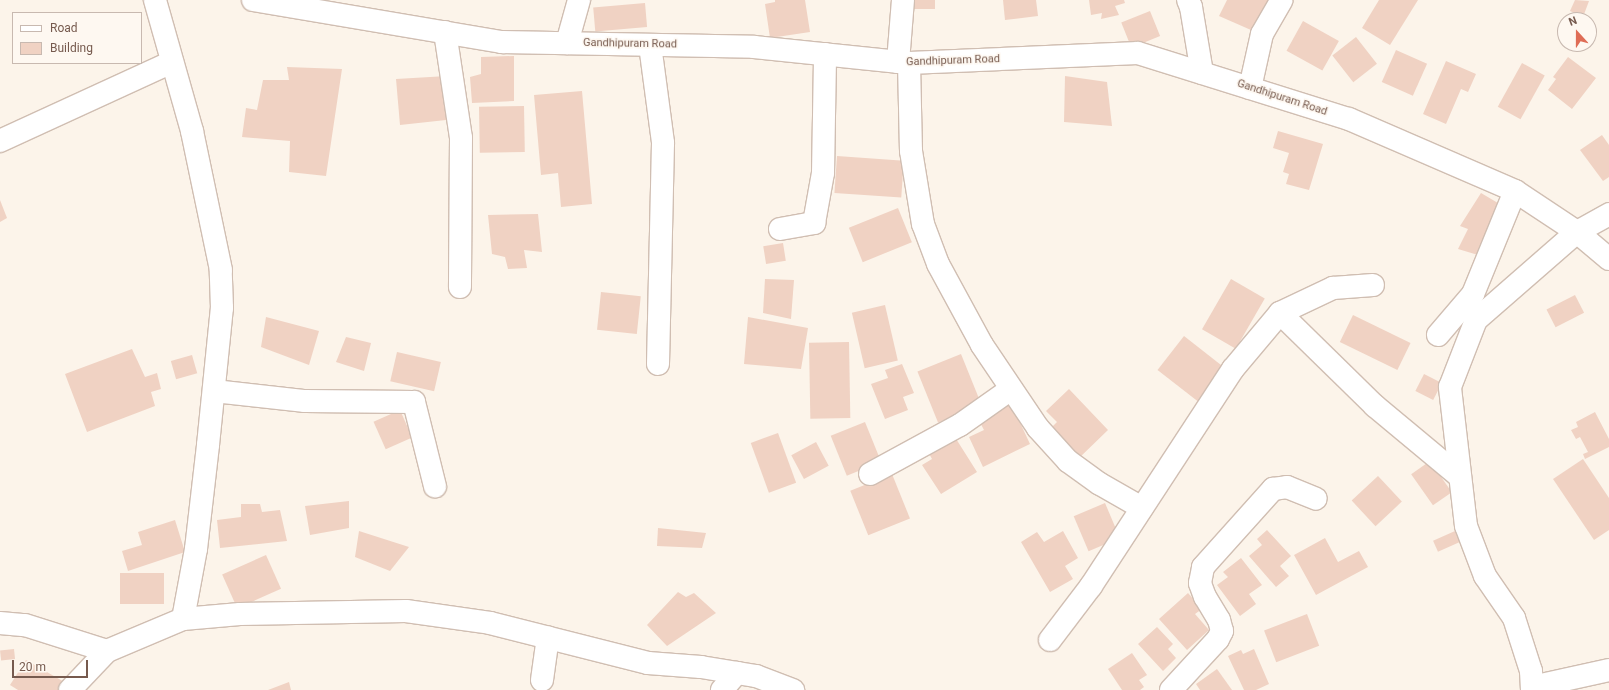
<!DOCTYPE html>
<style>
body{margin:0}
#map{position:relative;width:1609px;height:690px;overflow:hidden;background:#fcf4ea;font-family:Roboto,sans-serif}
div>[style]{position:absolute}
.building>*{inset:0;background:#f0d2c3;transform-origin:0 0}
.roads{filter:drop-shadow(1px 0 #d0beb2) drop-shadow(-1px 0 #d0beb2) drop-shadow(0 1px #d0beb2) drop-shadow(0 -1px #d0beb2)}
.minor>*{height:22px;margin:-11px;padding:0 11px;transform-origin:11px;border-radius:11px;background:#fff}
span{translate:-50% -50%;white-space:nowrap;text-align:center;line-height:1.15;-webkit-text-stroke:3px #fef8f1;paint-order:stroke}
.street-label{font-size:11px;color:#765a4e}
.legend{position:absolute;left:12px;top:12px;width:130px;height:52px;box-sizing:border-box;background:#fef8f1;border:1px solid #c8b9b0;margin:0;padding:5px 7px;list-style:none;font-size:12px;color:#765a4e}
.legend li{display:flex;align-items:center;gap:8px;height:20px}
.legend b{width:20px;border:1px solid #c8b9b0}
.north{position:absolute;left:1557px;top:12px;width:40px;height:40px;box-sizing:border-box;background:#fef8f1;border:1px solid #c8b9b0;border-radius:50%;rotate:339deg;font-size:11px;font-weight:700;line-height:16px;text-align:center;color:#765a4e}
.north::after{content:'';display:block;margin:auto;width:14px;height:18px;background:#df6d56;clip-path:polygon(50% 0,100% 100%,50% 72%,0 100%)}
.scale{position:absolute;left:12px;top:660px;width:76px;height:18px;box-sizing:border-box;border:2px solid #765a4e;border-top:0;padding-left:5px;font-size:12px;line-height:14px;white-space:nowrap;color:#765a4e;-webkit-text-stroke:3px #fef8f1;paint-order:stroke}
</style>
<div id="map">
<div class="building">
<div style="clip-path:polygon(775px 0,805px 0,810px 32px,770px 38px,765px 4px,775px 2px)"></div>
<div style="left:912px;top:0;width:23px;height:9px"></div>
<div style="clip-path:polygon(1003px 0,1036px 0,1038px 16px,1005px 20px)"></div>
<div style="clip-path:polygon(1089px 0,1124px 0,1125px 3px,1115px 6px,1119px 15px,1101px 19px,1102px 13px,1091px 15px)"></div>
<div style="clip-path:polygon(1227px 0,1269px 0,1251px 30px,1219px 16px)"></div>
<div style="clip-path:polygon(1379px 0,1418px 0,1390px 45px,1362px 28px)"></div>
<div style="clip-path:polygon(1575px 0,1589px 1px,1583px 17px,1570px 11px)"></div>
<div style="left:645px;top:3px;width:24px;height:52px;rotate:85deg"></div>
<div style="left:1150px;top:11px;width:27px;height:31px;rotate:68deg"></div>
<div style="left:1303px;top:21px;width:41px;height:34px;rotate:29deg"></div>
<div style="left:1356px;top:37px;width:34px;height:30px;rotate:52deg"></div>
<div style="left:1396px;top:50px;width:34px;height:35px;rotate:24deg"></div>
<div style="clip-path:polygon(514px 56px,514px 101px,472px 103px,470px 77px,481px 74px,481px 57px)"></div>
<div style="clip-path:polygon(1568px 57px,1596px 78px,1572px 109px,1548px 90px,1556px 79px,1553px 77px)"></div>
<div style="clip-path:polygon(1446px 61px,1476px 74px,1468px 92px,1461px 89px,1446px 124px,1423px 114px)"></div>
<div style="left:1522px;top:63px;width:26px;height:50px;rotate:29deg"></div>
<div style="clip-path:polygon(287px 67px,342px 69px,326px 176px,289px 172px,290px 141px,242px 137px,246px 108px,257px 110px,263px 80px,289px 80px)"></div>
<div style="clip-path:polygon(447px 76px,446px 120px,400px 125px,396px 79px)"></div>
<div style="clip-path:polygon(1065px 76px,1107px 82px,1112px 126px,1064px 122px)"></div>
<div style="clip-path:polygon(582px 91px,592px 204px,561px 207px,558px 173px,541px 175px,534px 95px)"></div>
<div style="left:524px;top:106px;width:46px;height:45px;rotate:89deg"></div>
<div style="clip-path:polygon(1278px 131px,1323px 144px,1309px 190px,1286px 184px,1289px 174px,1283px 172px,1289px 153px,1273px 148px)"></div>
<div style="clip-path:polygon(1602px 135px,1609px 145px,1609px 177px,1603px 181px,1580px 150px)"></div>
<div style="left:837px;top:156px;width:67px;height:37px;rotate:4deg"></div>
<div style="clip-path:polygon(1481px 193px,1503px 206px,1478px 255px,1458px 249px,1468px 229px,1460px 226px)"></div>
<div style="clip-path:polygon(0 200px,7px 218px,0 222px)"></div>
<div style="left:898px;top:208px;width:37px;height:53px;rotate:68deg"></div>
<div style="clip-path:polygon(538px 214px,542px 252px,524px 250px,527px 268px,508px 269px,505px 257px,492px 254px,488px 215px)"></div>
<div style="left:783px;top:243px;width:18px;height:20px;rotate:81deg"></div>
<div style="clip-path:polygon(765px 279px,794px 280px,791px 319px,763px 313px)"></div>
<div style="left:1231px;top:279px;width:39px;height:58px;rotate:30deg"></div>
<div style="left:601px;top:292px;width:40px;height:38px;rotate:6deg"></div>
<div style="left:1575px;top:295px;width:20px;height:32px;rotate:63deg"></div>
<div style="left:885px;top:305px;width:57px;height:34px;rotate:77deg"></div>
<div style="left:1353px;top:315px;width:64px;height:30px;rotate:26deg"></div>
<div style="clip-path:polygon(266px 317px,319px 331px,309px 365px,261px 347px)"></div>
<div style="clip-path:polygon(748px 317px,808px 328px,801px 369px,744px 364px)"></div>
<div style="left:1184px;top:336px;width:51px;height:43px;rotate:38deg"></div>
<div style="clip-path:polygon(346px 337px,371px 343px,364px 371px,336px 362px)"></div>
<div style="left:849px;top:342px;width:76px;height:40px;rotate:89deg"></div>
<div style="clip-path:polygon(132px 349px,145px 377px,157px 373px,161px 389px,151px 392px,155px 406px,87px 432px,65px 374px)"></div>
<div style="left:397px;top:352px;width:45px;height:30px;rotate:13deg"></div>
<div style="left:961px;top:354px;width:55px;height:47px;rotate:68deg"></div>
<div style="left:192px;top:355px;width:19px;height:22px;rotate:74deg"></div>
<div style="clip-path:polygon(902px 364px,914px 393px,903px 397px,908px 410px,885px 419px,871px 384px,888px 378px,885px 370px)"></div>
<div style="left:1424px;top:374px;width:20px;height:19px;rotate:27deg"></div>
<div style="clip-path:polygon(1069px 389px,1108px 430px,1077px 460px,1049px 430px,1057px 422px,1046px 411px)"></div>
<div style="clip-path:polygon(1010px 401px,1030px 444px,983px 467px,969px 437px,984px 430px,977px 417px)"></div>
<div style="left:400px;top:410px;width:30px;height:29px;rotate:66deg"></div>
<div style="clip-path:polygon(1595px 412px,1609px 439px,1609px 447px,1585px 459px,1583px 454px,1588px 452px,1580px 437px,1576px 439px,1571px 430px,1578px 427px,1576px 422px)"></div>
<div style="left:865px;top:422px;width:43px;height:37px;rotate:68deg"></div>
<div style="left:778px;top:433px;width:53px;height:29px;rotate:70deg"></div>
<div style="clip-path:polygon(953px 434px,977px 472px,941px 494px,922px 465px,932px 459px,927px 450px)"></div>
<div style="left:816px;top:442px;width:27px;height:28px;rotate:62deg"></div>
<div style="clip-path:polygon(1583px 459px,1609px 498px,1609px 530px,1594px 540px,1553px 479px)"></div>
<div style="left:1430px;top:461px;width:38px;height:23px;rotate:55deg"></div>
<div style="left:892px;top:474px;width:48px;height:45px;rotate:68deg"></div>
<div style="left:1378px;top:476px;width:35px;height:36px;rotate:47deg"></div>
<div style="clip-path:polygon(349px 501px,349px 528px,310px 535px,305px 506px)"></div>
<div style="left:1105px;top:503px;width:38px;height:34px;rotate:67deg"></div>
<div style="clip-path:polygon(241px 504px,260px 504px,262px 512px,280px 510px,287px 541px,220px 548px,217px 520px,241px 517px)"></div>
<div style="clip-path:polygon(175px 520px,185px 552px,128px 571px,122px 551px,142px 545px,138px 532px)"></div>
<div style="clip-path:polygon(658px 528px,706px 533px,702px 548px,657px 546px)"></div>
<div style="clip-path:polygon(1267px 530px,1291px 556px,1280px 566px,1289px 576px,1276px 587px,1249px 556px,1262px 545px,1257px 539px)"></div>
<div style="clip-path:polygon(359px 531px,409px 547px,390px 571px,355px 557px)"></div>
<div style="clip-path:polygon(1063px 531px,1078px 558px,1065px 566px,1073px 579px,1050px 592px,1021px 542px,1037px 532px,1044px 542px)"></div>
<div style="left:1455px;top:531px;width:12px;height:24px;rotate:66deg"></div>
<div style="clip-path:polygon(1325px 538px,1338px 562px,1359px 551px,1368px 567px,1316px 595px,1294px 555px)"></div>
<div style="left:266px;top:555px;width:37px;height:48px;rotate:66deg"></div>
<div style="clip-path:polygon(1241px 558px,1262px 585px,1249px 594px,1256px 604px,1240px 616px,1217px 585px,1228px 577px,1223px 572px)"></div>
<div style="left:120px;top:573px;width:44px;height:31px"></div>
<div style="clip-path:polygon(678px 592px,686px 597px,694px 593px,716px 613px,667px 646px,647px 625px)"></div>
<div style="clip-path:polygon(1188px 593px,1202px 609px,1195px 614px,1209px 630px,1187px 650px,1159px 619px)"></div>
<div style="left:1307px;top:614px;width:34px;height:46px;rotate:69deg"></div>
<div style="clip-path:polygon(1157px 627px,1173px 644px,1168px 649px,1176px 658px,1163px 671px,1138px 644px)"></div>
<div style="left:14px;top:649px;width:10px;height:14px;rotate:84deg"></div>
<div style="clip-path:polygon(1254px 649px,1269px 684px,1256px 690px,1244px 690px,1228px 656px,1241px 650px,1243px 654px)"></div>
<div style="clip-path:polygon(1132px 653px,1147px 675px,1139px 680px,1144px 687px,1140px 690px,1122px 690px,1108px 669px)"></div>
<div style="clip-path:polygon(26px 660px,66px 683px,62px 690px,18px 690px,10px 685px)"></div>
<div style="clip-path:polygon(1217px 669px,1232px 690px,1200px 690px,1196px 684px)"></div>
<div style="clip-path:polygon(289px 682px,291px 690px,268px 690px)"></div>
</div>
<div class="roads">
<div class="minor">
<div style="left:253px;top:0;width:253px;rotate:9.6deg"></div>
<div style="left:502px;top:42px;width:252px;rotate:1.1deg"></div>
<div style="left:754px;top:47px;width:156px;rotate:5.9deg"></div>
<div style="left:909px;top:63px;width:229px;rotate:-2.5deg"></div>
<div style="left:1138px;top:53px;width:221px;rotate:17.4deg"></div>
<div style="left:1349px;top:119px;width:181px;rotate:23.4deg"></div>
<div style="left:1515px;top:191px;width:74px;rotate:33.5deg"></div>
<div style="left:1577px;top:232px;width:42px;rotate:40.2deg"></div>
<div style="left:1188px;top:0;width:8px;rotate:67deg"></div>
<div style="left:1191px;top:7px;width:67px;rotate:80.5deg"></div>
<div style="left:445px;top:32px;width:107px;rotate:81.4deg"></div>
<div style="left:461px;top:138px;width:149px;rotate:90.4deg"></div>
<div style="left:567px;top:43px;width:45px;rotate:-74.4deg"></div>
<div style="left:650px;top:45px;width:99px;rotate:82.4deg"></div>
<div style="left:663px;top:143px;width:221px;rotate:91.3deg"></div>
<div style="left:898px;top:62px;width:62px;rotate:-85.4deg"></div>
<div style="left:909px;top:63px;width:88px;rotate:88.7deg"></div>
<div style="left:911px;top:151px;width:74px;rotate:80.7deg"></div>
<div style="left:923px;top:224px;width:43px;rotate:69.4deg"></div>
<div style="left:938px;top:264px;width:92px;rotate:61.5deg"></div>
<div style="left:982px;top:345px;width:100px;rotate:56deg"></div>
<div style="left:1038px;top:428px;width:45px;rotate:47.7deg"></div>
<div style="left:1068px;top:461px;width:39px;rotate:36deg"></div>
<div style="left:1100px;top:484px;width:48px;rotate:29.7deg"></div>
<div style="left:1250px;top:88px;width:55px;rotate:-77.5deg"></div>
<div style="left:1262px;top:34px;width:39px;rotate:-60deg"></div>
<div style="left:0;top:141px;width:189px;rotate:-24.7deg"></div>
<div style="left:780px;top:229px;width:35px;rotate:-10deg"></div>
<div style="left:814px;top:223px;width:51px;rotate:-79.8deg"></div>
<div style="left:823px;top:173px;width:119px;rotate:-89deg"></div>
<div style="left:1280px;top:313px;width:133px;rotate:44.4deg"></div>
<div style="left:1375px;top:406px;width:109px;rotate:39.8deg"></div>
<div style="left:1438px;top:335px;width:54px;rotate:-49.5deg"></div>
<div style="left:1473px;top:294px;width:111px;rotate:-67.8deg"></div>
<div style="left:214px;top:391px;width:92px;rotate:6.3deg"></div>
<div style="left:305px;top:401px;width:109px;rotate:0.5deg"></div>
<div style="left:414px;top:402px;width:87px;rotate:76deg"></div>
<div style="left:870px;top:474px;width:102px;rotate:-28.6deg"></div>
<div style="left:960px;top:425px;width:62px;rotate:-35.2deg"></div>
<div style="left:183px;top:619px;width:57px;rotate:-5deg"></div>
<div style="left:240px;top:614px;width:166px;rotate:-1deg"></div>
<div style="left:406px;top:611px;width:85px;rotate:8.1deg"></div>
<div style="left:490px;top:623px;width:163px;rotate:14.2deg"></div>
<div style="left:648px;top:663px;width:53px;rotate:4.3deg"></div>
<div style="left:701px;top:667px;width:56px;rotate:9.3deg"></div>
<div style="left:756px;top:676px;width:40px;rotate:21deg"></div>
<div style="left:0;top:623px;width:25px;rotate:5deg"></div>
<div style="left:25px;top:625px;width:86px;rotate:17.6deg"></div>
<div style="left:107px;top:651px;width:82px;rotate:-22.8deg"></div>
<div style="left:183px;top:619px;width:71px;rotate:-79.5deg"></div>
<div style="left:196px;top:549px;width:105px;rotate:-83.4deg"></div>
<div style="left:208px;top:445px;width:138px;rotate:-84.2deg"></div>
<div style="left:222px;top:308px;width:38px;rotate:-92deg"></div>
<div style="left:221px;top:270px;width:142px;rotate:-101.8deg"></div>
<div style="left:192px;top:131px;width:136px;rotate:-105.8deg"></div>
<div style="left:1050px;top:640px;width:68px;rotate:-52.8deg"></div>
<div style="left:1091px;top:586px;width:259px;rotate:-56.8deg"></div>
<div style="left:1233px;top:369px;width:73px;rotate:-50deg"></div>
<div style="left:1280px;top:313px;width:59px;rotate:-25.3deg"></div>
<div style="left:1333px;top:288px;width:40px;rotate:-4.3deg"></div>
<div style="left:542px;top:680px;width:43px;rotate:-82.1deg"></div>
<div style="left:1532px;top:687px;width:79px;rotate:-12.4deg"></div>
<div style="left:70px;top:690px;width:54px;rotate:-46.5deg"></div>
<div style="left:722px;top:690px;width:23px;rotate:-49deg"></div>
<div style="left:1171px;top:690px;width:69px;rotate:-47.3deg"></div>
<div style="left:1218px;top:639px;width:9px;rotate:-63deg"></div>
<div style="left:1222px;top:631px;width:11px;rotate:-105deg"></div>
<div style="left:1219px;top:620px;width:27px;rotate:-121deg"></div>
<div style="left:1205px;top:597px;width:15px;rotate:-110deg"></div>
<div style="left:1200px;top:583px;width:16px;rotate:-79deg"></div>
<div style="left:1203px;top:567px;width:105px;rotate:-48.1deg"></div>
<div style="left:1273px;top:489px;width:14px;rotate:-8deg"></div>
<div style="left:1287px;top:487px;width:31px;rotate:22deg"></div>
<div style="left:1532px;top:690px;width:19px;rotate:-93deg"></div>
<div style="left:1531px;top:671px;width:56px;rotate:-107.8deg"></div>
<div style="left:1514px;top:618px;width:51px;rotate:-124.6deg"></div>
<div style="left:1485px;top:576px;width:53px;rotate:-110.8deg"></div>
<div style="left:1466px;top:526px;width:140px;rotate:-96.6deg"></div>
<div style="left:1450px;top:387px;width:72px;rotate:-68.8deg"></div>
<div style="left:1476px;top:320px;width:134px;rotate:-41.1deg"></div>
<div style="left:1577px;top:232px;width:37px;rotate:-29deg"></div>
</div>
</div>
<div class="street-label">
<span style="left:630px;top:44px;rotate:1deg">Gandhipuram Road</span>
<span style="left:953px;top:61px;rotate:-2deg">Gandhipuram Road</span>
<span style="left:1282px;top:98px;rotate:18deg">Gandhipuram Road</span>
</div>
<ul class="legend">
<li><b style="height:5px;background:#fff"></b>Road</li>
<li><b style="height:11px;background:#f0d2c3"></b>Building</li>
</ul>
<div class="north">N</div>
<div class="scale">20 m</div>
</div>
